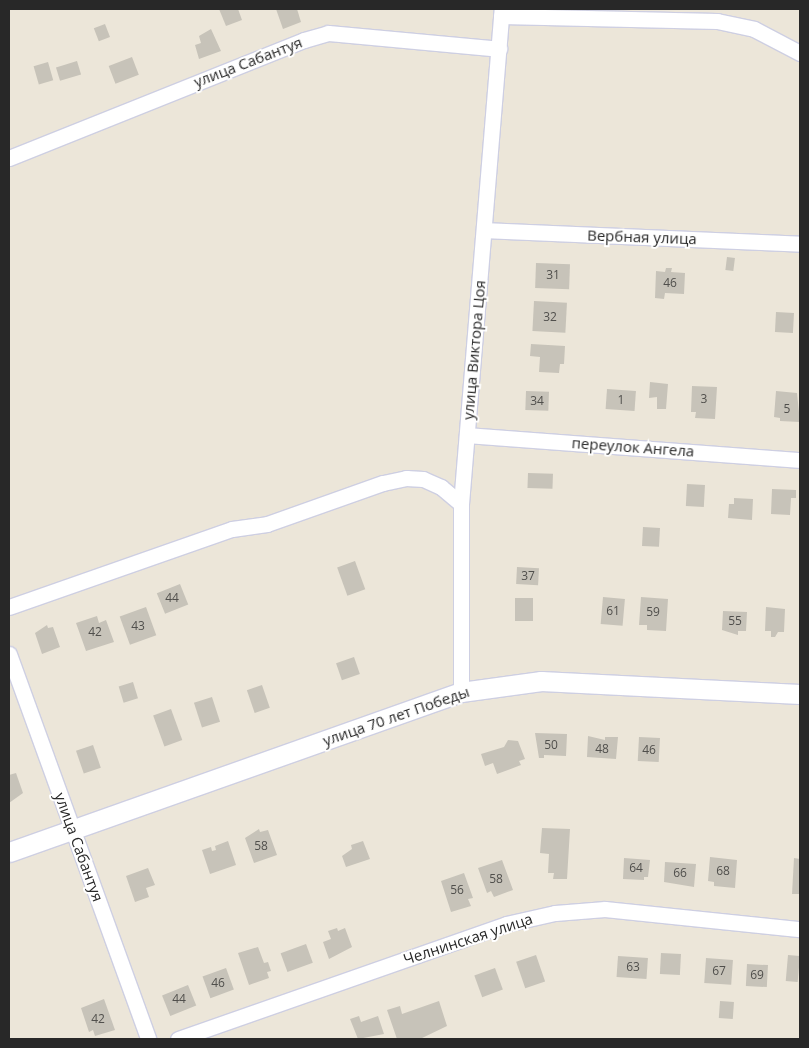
<!DOCTYPE html>
<meta charset="utf-8">
<style>
body{margin:0}
#map{position:relative;width:809px;height:1048px;overflow:hidden;background:#ece6d9;font-family:"Open Sans",sans-serif}
div>[style]{position:absolute}
.building>*{inset:0;background:#c7c3b9;transform-origin:0 0}
.roads{filter:drop-shadow(1px 0 #cecfe2) drop-shadow(-1px 0 #cecfe2) drop-shadow(0 1px #cecfe2) drop-shadow(0 -1px #cecfe2)}
.minor>*{height:15px;margin:-7.5px;padding:0 7.5px;transform-origin:7.5px;border-radius:7.5px;background:#fff}
.tertiary>*{height:19px;margin:-9.5px;padding:0 9.5px;transform-origin:9.5px;border-radius:9.5px;background:#fff}
span{translate:-50% -50%;white-space:nowrap;text-align:center;line-height:1.15;-webkit-text-stroke:4px #fff;paint-order:stroke}
.number-label{font-size:12px;color:#504f4c}
.number-label span{-webkit-text-stroke-width:0}
.street-label{font-size:15px;color:#282828}
.frame{position:absolute;inset:0;border:10px solid #282828;pointer-events:none}
</style>
<div id="map">
<div class="building">
<div style="clip-path:polygon(219px 9px,238px 9px,242px 20px,226px 26px)"></div>
<div style="clip-path:polygon(276px 9px,297px 9px,301px 22px,283px 29px)"></div>
<div style="left:105px;top:24px;width:14px;height:12px;rotate:69deg"></div>
<div style="clip-path:polygon(211px 29px,221px 51px,199px 59px,195px 45px,201px 43px,199px 36px)"></div>
<div style="left:132px;top:57px;width:19px;height:25px;rotate:69deg"></div>
<div style="left:77px;top:61px;width:14px;height:22px;rotate:73deg"></div>
<div style="left:48px;top:62px;width:19px;height:15px;rotate:74deg"></div>
<div style="left:727px;top:257px;width:8px;height:13px;rotate:7deg"></div>
<div style="left:536px;top:263px;width:34px;height:25px;rotate:2deg"></div>
<div style="clip-path:polygon(666px 268px,672px 268px,671px 272px,685px 273px,684px 294px,665px 293px,664px 299px,655px 298px,656px 271px,665px 272px)"></div>
<div style="left:534px;top:301px;width:33px;height:30px;rotate:3deg"></div>
<div style="left:776px;top:312px;width:18px;height:20px;rotate:3deg"></div>
<div style="clip-path:polygon(531px 344px,565px 346px,564px 364px,560px 364px,559px 373px,539px 372px,540px 357px,530px 356px)"></div>
<div style="clip-path:polygon(650px 382px,668px 384px,666px 409px,657px 409px,657px 397px,649px 398px)"></div>
<div style="clip-path:polygon(692px 386px,717px 387px,715px 419px,695px 418px,696px 412px,691px 412px)"></div>
<div style="left:607px;top:389px;width:29px;height:20px;rotate:4deg"></div>
<div style="left:526px;top:391px;width:23px;height:19px;rotate:2deg"></div>
<div style="clip-path:polygon(776px 391px,797px 393px,800px 422px,780px 421px,780px 418px,774px 417px)"></div>
<div style="left:528px;top:473px;width:25px;height:15px;rotate:2deg"></div>
<div style="left:687px;top:484px;width:18px;height:22px;rotate:3deg"></div>
<div style="clip-path:polygon(772px 489px,796px 490px,796px 498px,791px 498px,790px 515px,771px 514px)"></div>
<div style="clip-path:polygon(734px 498px,753px 499px,752px 520px,728px 518px,729px 504px,734px 504px)"></div>
<div style="left:643px;top:527px;width:17px;height:19px;rotate:3deg"></div>
<div style="left:355px;top:561px;width:30px;height:19px;rotate:70deg"></div>
<div style="left:517px;top:567px;width:22px;height:17px;rotate:3deg"></div>
<div style="left:180px;top:584px;width:22px;height:25px;rotate:68deg"></div>
<div style="left:603px;top:597px;width:22px;height:27px;rotate:5deg"></div>
<div style="clip-path:polygon(641px 597px,668px 599px,666px 631px,647px 630px,647px 625px,639px 625px)"></div>
<div style="left:515px;top:598px;width:18px;height:23px"></div>
<div style="left:146px;top:607px;width:30px;height:28px;rotate:70deg"></div>
<div style="clip-path:polygon(766px 607px,785px 609px,784px 632px,778px 632px,775px 637px,771px 637px,771px 631px,765px 631px)"></div>
<div style="clip-path:polygon(723px 611px,747px 612px,746px 631px,738px 631px,738px 635px,722px 630px)"></div>
<div style="clip-path:polygon(97px 616px,99px 623px,106px 620px,114px 642px,86px 651px,76px 623px)"></div>
<div style="clip-path:polygon(47px 625px,48px 628px,53px 627px,60px 647px,42px 654px,35px 633px)"></div>
<div style="left:354px;top:657px;width:18px;height:19px;rotate:71deg"></div>
<div style="left:133px;top:682px;width:17px;height:15px;rotate:73deg"></div>
<div style="left:262px;top:685px;width:24px;height:16px;rotate:71deg"></div>
<div style="left:212px;top:697px;width:26px;height:19px;rotate:72deg"></div>
<div style="left:171px;top:709px;width:33px;height:19px;rotate:70deg"></div>
<div style="clip-path:polygon(535px 733px,567px 734px,566px 756px,544px 755px,544px 758px,539px 758px)"></div>
<div style="clip-path:polygon(588px 736px,605px 740px,605px 737px,618px 737px,616px 759px,587px 757px)"></div>
<div style="left:639px;top:737px;width:21px;height:24px;rotate:3deg"></div>
<div style="clip-path:polygon(508px 740px,518px 741px,525px 759px,519px 761px,521px 765px,497px 774px,493px 763px,485px 766px,481px 754px,504px 747px)"></div>
<div style="left:93px;top:745px;width:24px;height:18px;rotate:71deg"></div>
<div style="clip-path:polygon(16px 773px,23px 793px,9px 803px,9px 775px)"></div>
<div style="clip-path:polygon(542px 828px,570px 829px,567px 879px,553px 879px,554px 873px,548px 873px,549px 854px,540px 853px)"></div>
<div style="clip-path:polygon(259px 829px,260px 832px,268px 830px,277px 855px,254px 863px,245px 838px)"></div>
<div style="clip-path:polygon(228px 841px,236px 865px,210px 874px,202px 850px,211px 847px,212px 851px,216px 850px,215px 846px)"></div>
<div style="clip-path:polygon(363px 841px,370px 859px,346px 867px,342px 856px,352px 849px,351px 845px)"></div>
<div style="clip-path:polygon(710px 857px,737px 860px,735px 888px,714px 886px,714px 882px,708px 881px)"></div>
<div style="clip-path:polygon(624px 858px,650px 860px,648px 877px,644px 877px,644px 880px,623px 879px)"></div>
<div style="clip-path:polygon(794px 858px,800px 859px,800px 894px,792px 894px)"></div>
<div style="clip-path:polygon(502px 860px,513px 890px,494px 897px,491px 891px,487px 893px,478px 868px)"></div>
<div style="clip-path:polygon(665px 862px,696px 864px,694px 887px,664px 882px)"></div>
<div style="clip-path:polygon(148px 868px,155px 885px,146px 888px,149px 897px,135px 902px,126px 876px)"></div>
<div style="clip-path:polygon(464px 873px,473px 898px,468px 899px,471px 906px,451px 912px,441px 881px)"></div>
<div style="clip-path:polygon(337px 928px,338px 931px,345px 928px,352px 947px,329px 959px,323px 942px,331px 939px,328px 931px)"></div>
<div style="left:306px;top:944px;width:20px;height:27px;rotate:70deg"></div>
<div style="clip-path:polygon(258px 947px,264px 963px,268px 962px,271px 971px,267px 972px,269px 978px,249px 985px,238px 953px)"></div>
<div style="left:661px;top:953px;width:20px;height:21px;rotate:3deg"></div>
<div style="left:536px;top:955px;width:28px;height:21px;rotate:71deg"></div>
<div style="left:788px;top:955px;width:12px;height:26px;rotate:5deg"></div>
<div style="left:618px;top:956px;width:30px;height:21px;rotate:4deg"></div>
<div style="left:706px;top:958px;width:27px;height:25px;rotate:4deg"></div>
<div style="left:747px;top:964px;width:21px;height:22px;rotate:3deg"></div>
<div style="left:226px;top:968px;width:23px;height:25px;rotate:70deg"></div>
<div style="left:495px;top:968px;width:23px;height:22px;rotate:70deg"></div>
<div style="left:188px;top:985px;width:22px;height:28px;rotate:68deg"></div>
<div style="clip-path:polygon(104px 999px,115px 1030px,95px 1036px,93px 1030px,89px 1032px,81px 1008px)"></div>
<div style="clip-path:polygon(439px 1001px,447px 1026px,420px 1039px,397px 1039px,387px 1010px,400px 1006px,402px 1014px)"></div>
<div style="left:720px;top:1001px;width:14px;height:17px;rotate:4deg"></div>
<div style="clip-path:polygon(359px 1016px,361px 1022px,378px 1016px,384px 1034px,358px 1039px,350px 1019px)"></div>
</div>
<div class="roads">
<div class="minor">
<div style="left:501px;top:16px;width:216px;rotate:1.3deg"></div>
<div style="left:717px;top:21px;width:38px;rotate:12deg"></div>
<div style="left:754px;top:29px;width:52px;rotate:27.6deg"></div>
<div style="left:9px;top:158px;width:318px;rotate:-21.8deg"></div>
<div style="left:304px;top:40px;width:25px;rotate:-16deg"></div>
<div style="left:328px;top:33px;width:172px;rotate:5.3deg"></div>
<div style="left:484px;top:230px;width:316px;rotate:2.5deg"></div>
<div style="left:467px;top:435px;width:334px;rotate:4.3deg"></div>
<div style="left:9px;top:607px;width:236px;rotate:-19.3deg"></div>
<div style="left:232px;top:529px;width:35px;rotate:-8deg"></div>
<div style="left:267px;top:524px;width:123px;rotate:-19.5deg"></div>
<div style="left:383px;top:483px;width:24px;rotate:-12deg"></div>
<div style="left:406px;top:478px;width:17px;rotate:3deg"></div>
<div style="left:423px;top:479px;width:20px;rotate:24deg"></div>
<div style="left:441px;top:487px;width:26px;rotate:40deg"></div>
<div style="left:9px;top:654px;width:409px;rotate:70.1deg"></div>
<div style="left:461px;top:692px;width:188px;rotate:-90deg"></div>
<div style="left:461px;top:504px;width:497px;rotate:-85.3deg"></div>
<div style="left:178px;top:1039px;width:348px;rotate:-19.3deg"></div>
<div style="left:506px;top:924px;width:50px;rotate:-12.7deg"></div>
<div style="left:555px;top:913px;width:50px;rotate:-4.6deg"></div>
<div style="left:605px;top:909px;width:196px;rotate:5.9deg"></div>
</div>
<div class="tertiary">
<div style="left:9px;top:852px;width:479px;rotate:-19.5deg"></div>
<div style="left:461px;top:692px;width:81px;rotate:-7.8deg"></div>
<div style="left:541px;top:681px;width:259px;rotate:2.9deg"></div>
</div>
</div>
<div class="number-label">
<span style="left:553px;top:275px">31</span>
<span style="left:670px;top:283px">46</span>
<span style="left:550px;top:317px">32</span>
<span style="left:704px;top:399px">3</span>
<span style="left:621px;top:400px">1</span>
<span style="left:537px;top:401px">34</span>
<span style="left:787px;top:409px">5</span>
<span style="left:528px;top:576px">37</span>
<span style="left:172px;top:598px">44</span>
<span style="left:613px;top:611px">61</span>
<span style="left:653px;top:612px">59</span>
<span style="left:735px;top:621px">55</span>
<span style="left:138px;top:626px">43</span>
<span style="left:95px;top:632px">42</span>
<span style="left:551px;top:745px">50</span>
<span style="left:602px;top:749px">48</span>
<span style="left:649px;top:750px">46</span>
<span style="left:261px;top:846px">58</span>
<span style="left:636px;top:868px">64</span>
<span style="left:723px;top:871px">68</span>
<span style="left:680px;top:873px">66</span>
<span style="left:496px;top:879px">58</span>
<span style="left:457px;top:890px">56</span>
<span style="left:633px;top:967px">63</span>
<span style="left:719px;top:971px">67</span>
<span style="left:757px;top:975px">69</span>
<span style="left:218px;top:983px">46</span>
<span style="left:179px;top:999px">44</span>
<span style="left:98px;top:1019px">42</span>
</div>
<div class="street-label">
<span style="left:248px;top:62px;rotate:-21deg">улица Сабантуя</span>
<span style="left:642px;top:237px;rotate:2deg">Вербная улица</span>
<span style="left:474px;top:350px;rotate:-85deg">улица Виктора Цоя</span>
<span style="left:633px;top:447px;rotate:4deg">переулок Ангела</span>
<span style="left:396px;top:716px;rotate:-19deg">улица 70 лет Победы</span>
<span style="left:79px;top:847px;rotate:70deg">улица Сабантуя</span>
<span style="left:468px;top:939px;rotate:-18deg">Челнинская улица</span>
</div>
<div class="frame"></div>
</div>
